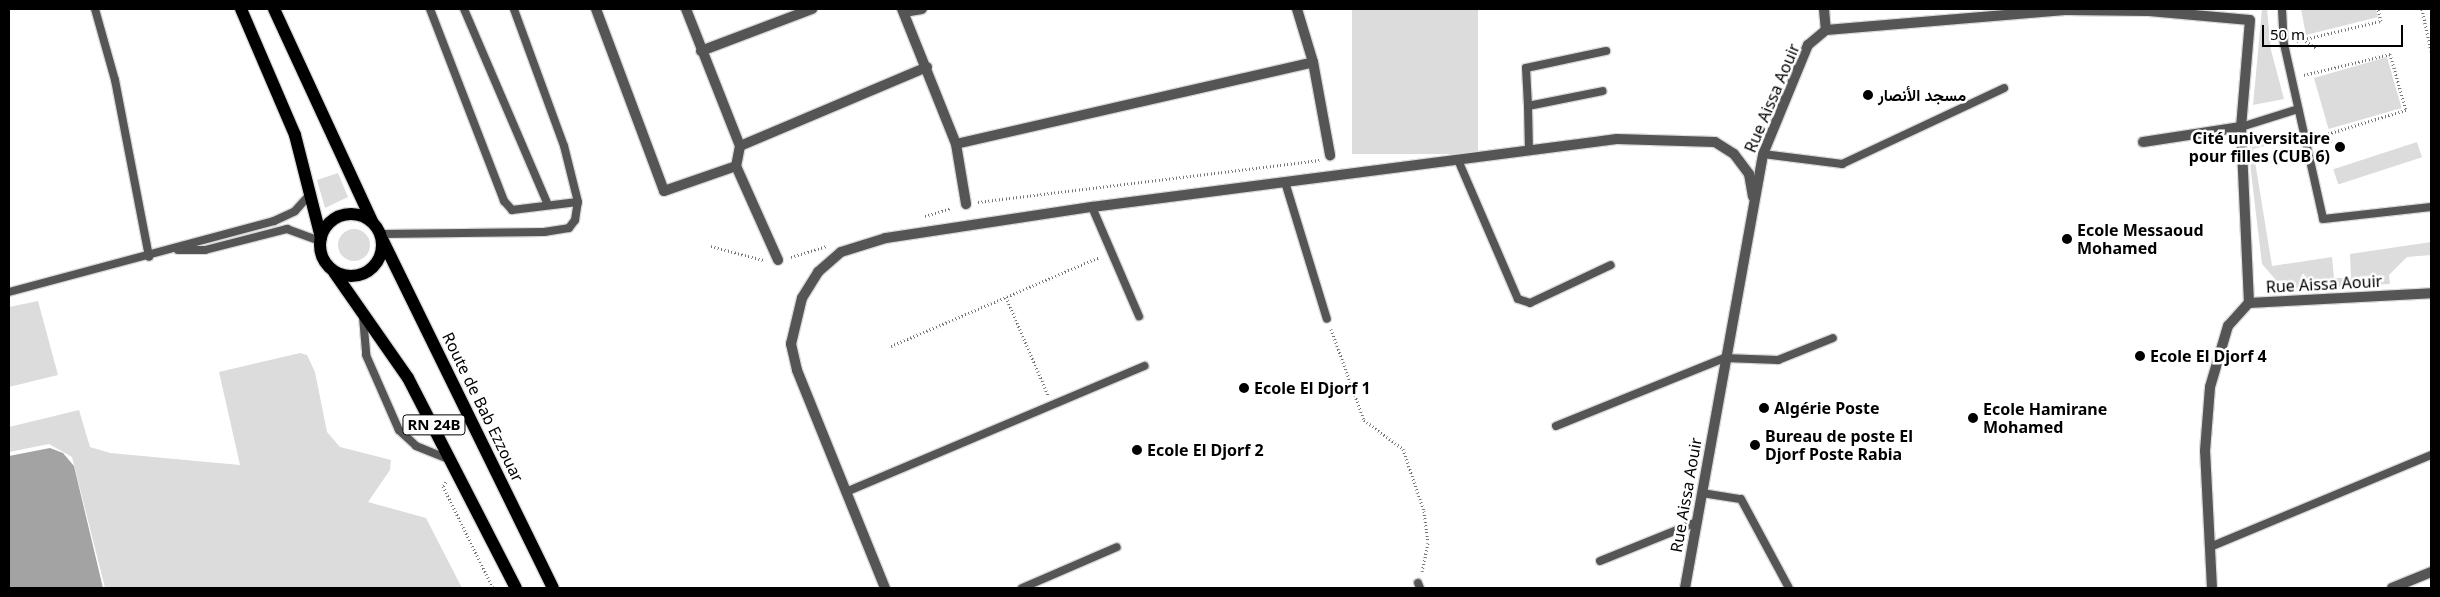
<!DOCTYPE html>
<meta charset="utf-8">
<style>
body{margin:0}
#map{position:relative;width:2440px;height:597px;overflow:hidden;background:#fff;font-family:"Noto Sans",Vazirmatn,sans-serif}
div>[style]{position:absolute}
.green>*{inset:0;background:#dcdcdc;transform-origin:0 0}
.round{border-radius:50%}
.water>*{inset:0;background:#a3a3a3}
.path>*{height:3px;margin-top:-1.5px;transform-origin:0;background:repeating-linear-gradient(90deg,#777 0 1px,transparent 0 3.5px)}
.roads{filter:drop-shadow(1px 0 #dbdbdb) drop-shadow(-1px 0 #dbdbdb) drop-shadow(0 1px #dbdbdb) drop-shadow(0 -1px #dbdbdb)}
.service>*{height:8px;margin:-4px;padding:0 4px;transform-origin:4px;border-radius:4px;background:#555}
.pedestrian>*{height:10px;margin:-5px;padding:0 5px;transform-origin:5px;border-radius:5px;background:#555}
.minor>*{height:10px;margin:-5px;padding:0 5px;transform-origin:5px;border-radius:5px;background:#555}
.primary>*{height:12px;margin:-6px;padding:0 6px;transform-origin:6px;border-radius:6px;background:#000}
.primary>.ring{margin:-6px;padding:0;box-sizing:content-box;background:none;border:12px solid #000;border-radius:50%}
.dots>*{width:14px;height:14px;translate:-50% -50%;box-sizing:border-box;border:2px solid #fff;border-radius:50%}
span{translate:-50% -50%;white-space:nowrap;text-align:center;line-height:1.15;-webkit-text-stroke:5px #fff;paint-order:stroke}
.shield-label span{padding:1px 4px;background:#fff;border:1px solid;border-radius:4px;-webkit-text-stroke-width:0}
.shield-label{font-size:15px;color:#000;font-weight:700}
.poi-label{font-size:16px;color:#000;font-weight:700}
.left{translate:0 -50%;text-align:left}
.right{translate:-100% -50%;text-align:right}
.street-label{font-size:16px;color:#000}
.frame{position:absolute;inset:0;border:10px solid #000;pointer-events:none}
.scale{position:absolute;left:2262px;top:25px;width:141px;height:22px;box-sizing:border-box;border:2px solid #000;border-top:0;padding-left:6px;font-size:15px;line-height:18px;white-space:nowrap;color:#000;-webkit-text-stroke:4px #fff;paint-order:stroke}
</style>
<div id="map">
<div class="green">
<div style="left:1352px;top:9px;width:126px;height:145px"></div>
<div style="clip-path:polygon(2262px 9px,2267px 9px,2271px 50px,2284px 99px,2253px 105px)"></div>
<div style="clip-path:polygon(2301px 9px,2376px 9px,2378px 17px,2306px 35px)"></div>
<div style="left:2387px;top:57px;width:53px;height:76px;rotate:74deg"></div>
<div style="clip-path:polygon(2275px 133px,2277px 143px,2253px 149px,2272px 266px,2332px 257px,2334px 278px,2351px 278px,2350px 254px,2431px 242px,2431px 255px,2407px 257px,2389px 275px,2390px 284px,2277px 290px,2275px 279px,2262px 264px,2249px 155px,2250px 139px)"></div>
<div style="left:2417px;top:142px;width:16px;height:88px;rotate:72deg"></div>
<div style="clip-path:polygon(338px 173px,348px 197px,325px 208px,317px 180px)"></div>
<div class="round" style="left:338px;top:229px;width:32px;height:32px"></div>
<div style="clip-path:polygon(38px 301px,58px 375px,9px 387px,9px 307px)"></div>
<div style="clip-path:polygon(300px 353px,307px 355px,315px 372px,327px 432px,340px 447px,391px 460px,390px 470px,368px 502px,426px 518px,462px 588px,105px 588px,72px 457px,49px 444px,9px 452px,9px 427px,79px 410px,90px 447px,110px 453px,240px 465px,219px 372px)"></div>
</div>
<div class="water">
<div style="clip-path:polygon(50px 448px,63px 453px,74px 466px,103px 588px,10px 588px,9px 456px)"></div>
</div>
<div class="path">
<div style="left:2422px;top:9px;width:43px;rotate:77.9deg"></div>
<div style="left:2303px;top:39px;width:17px;rotate:36deg"></div>
<div style="left:2297px;top:41px;width:86px;rotate:-13.4deg"></div>
<div style="left:2381px;top:21px;width:12px;rotate:-104deg"></div>
<div style="left:2304px;top:75px;width:89px;rotate:-13.7deg"></div>
<div style="left:2390px;top:54px;width:58px;rotate:74.1deg"></div>
<div style="left:2406px;top:110px;width:93px;rotate:163.1deg"></div>
<div style="left:2322px;top:136px;width:16px;rotate:30deg"></div>
<div style="left:978px;top:202px;width:344px;rotate:-7deg"></div>
<div style="left:925px;top:216px;width:28px;rotate:-17deg"></div>
<div style="left:711px;top:246px;width:54px;rotate:15.1deg"></div>
<div style="left:791px;top:257px;width:37px;rotate:-17deg"></div>
<div style="left:1006px;top:297px;width:107px;rotate:66.8deg"></div>
<div style="left:1331px;top:329px;width:97px;rotate:70.1deg"></div>
<div style="left:1364px;top:420px;width:49px;rotate:36.6deg"></div>
<div style="left:1403px;top:449px;width:65px;rotate:71.3deg"></div>
<div style="left:1424px;top:511px;width:32px;rotate:83deg"></div>
<div style="left:1428px;top:543px;width:29px;rotate:102deg"></div>
<div style="left:891px;top:346px;width:227px;rotate:-23.1deg"></div>
<div style="left:446px;top:482px;width:5px;rotate:127deg"></div>
<div style="left:443px;top:486px;width:114px;rotate:63.9deg"></div>
</div>
<div class="roads">
<div class="service">
<div style="left:95px;top:9px;width:74px;rotate:74.3deg"></div>
<div style="left:115px;top:80px;width:180px;rotate:79.1deg"></div>
<div style="left:430px;top:9px;width:206px;rotate:68.9deg"></div>
<div style="left:504px;top:201px;width:12px;rotate:48deg"></div>
<div style="left:512px;top:210px;width:66px;rotate:-6.9deg"></div>
<div style="left:464px;top:9px;width:213px;rotate:66.8deg"></div>
<div style="left:2282px;top:9px;width:35px;rotate:87deg"></div>
<div style="left:2284px;top:44px;width:179px;rotate:77.4deg"></div>
<div style="left:2323px;top:219px;width:109px;rotate:-6.3deg"></div>
<div style="left:1528px;top:106px;width:38px;rotate:-93deg"></div>
<div style="left:1526px;top:68px;width:82px;rotate:-12deg"></div>
<div style="left:2241px;top:127px;width:60px;rotate:-17.5deg"></div>
<div style="left:1529px;top:151px;width:45px;rotate:-91.3deg"></div>
<div style="left:1528px;top:106px;width:76px;rotate:-11.3deg"></div>
<div style="left:1763px;top:154px;width:80px;rotate:7.2deg"></div>
<div style="left:1842px;top:164px;width:179px;rotate:-25.1deg"></div>
<div style="left:1458px;top:160px;width:151px;rotate:66.7deg"></div>
<div style="left:1518px;top:299px;width:13px;rotate:18deg"></div>
<div style="left:1530px;top:303px;width:89px;rotate:-25.1deg"></div>
<div style="left:1285px;top:182px;width:143px;rotate:73deg"></div>
<div style="left:1092px;top:207px;width:119px;rotate:66.7deg"></div>
<div style="left:381px;top:234px;width:163px;rotate:-0.7deg"></div>
<div style="left:544px;top:232px;width:25px;rotate:-9deg"></div>
<div style="left:569px;top:228px;width:10px;rotate:-53deg"></div>
<div style="left:575px;top:220px;width:18px;rotate:-81deg"></div>
<div style="left:578px;top:202px;width:58px;rotate:-104deg"></div>
<div style="left:564px;top:146px;width:146px;rotate:-110.1deg"></div>
<div style="left:178px;top:250px;width:27px"></div>
<div style="left:205px;top:250px;width:85px;rotate:-14.4deg"></div>
<div style="left:287px;top:229px;width:35px;rotate:20deg"></div>
<div style="left:9px;top:292px;width:274px;rotate:-15deg"></div>
<div style="left:274px;top:221px;width:23px;rotate:-25deg"></div>
<div style="left:295px;top:211px;width:24px;rotate:-48deg"></div>
<div style="left:363px;top:317px;width:38px;rotate:85deg"></div>
<div style="left:366px;top:355px;width:82px;rotate:66.3deg"></div>
<div style="left:399px;top:430px;width:23px;rotate:43deg"></div>
<div style="left:416px;top:446px;width:37px;rotate:22deg"></div>
<div style="left:1556px;top:426px;width:181px;rotate:-22deg"></div>
<div style="left:1724px;top:358px;width:54px;rotate:2.1deg"></div>
<div style="left:1778px;top:360px;width:59px;rotate:-21.8deg"></div>
<div style="left:846px;top:492px;width:324px;rotate:-22.9deg"></div>
<div style="left:1702px;top:493px;width:39px;rotate:9deg"></div>
<div style="left:1741px;top:499px;width:101px;rotate:61.7deg"></div>
<div style="left:2210px;top:547px;width:239px;rotate:-22.6deg"></div>
<div style="left:1600px;top:561px;width:105px;rotate:-21.9deg"></div>
<div style="left:1418px;top:583px;width:5px;rotate:68deg"></div>
<div style="left:1022px;top:588px;width:103px;rotate:-23.3deg"></div>
</div>
<div class="pedestrian">
<div style="left:596px;top:9px;width:194px;rotate:69.5deg"></div>
<div style="left:664px;top:191px;width:76px;rotate:-19.1deg"></div>
<div style="left:736px;top:166px;width:103px;rotate:65.9deg"></div>
<div style="left:686px;top:9px;width:147px;rotate:68.5deg"></div>
<div style="left:740px;top:146px;width:20px;rotate:101deg"></div>
<div style="left:902px;top:9px;width:145px;rotate:68.2deg"></div>
<div style="left:956px;top:144px;width:61px;rotate:80.5deg"></div>
<div style="left:1297px;top:9px;width:55px;rotate:73.2deg"></div>
<div style="left:1313px;top:62px;width:95px;rotate:79.6deg"></div>
<div style="left:904px;top:12px;width:18px;rotate:-9deg"></div>
<div style="left:701px;top:51px;width:119px;rotate:-20.7deg"></div>
<div style="left:956px;top:144px;width:366px;rotate:-12.9deg"></div>
<div style="left:740px;top:146px;width:203px;rotate:-22.9deg"></div>
</div>
<div class="minor">
<div style="left:1824px;top:9px;width:21px;rotate:85deg"></div>
<div style="left:2143px;top:142px;width:99px;rotate:-8.7deg"></div>
<div style="left:2249px;top:303px;width:182px;rotate:-3.1deg"></div>
<div style="left:885px;top:588px;width:235px;rotate:-112deg"></div>
<div style="left:797px;top:370px;width:27px;rotate:-103deg"></div>
<div style="left:791px;top:344px;width:47px;rotate:-76.6deg"></div>
<div style="left:802px;top:298px;width:31px;rotate:-58deg"></div>
<div style="left:818px;top:272px;width:30px;rotate:-41deg"></div>
<div style="left:841px;top:252px;width:47px;rotate:-17.3deg"></div>
<div style="left:886px;top:238px;width:208px;rotate:-8.6deg"></div>
<div style="left:1092px;top:207px;width:529px;rotate:-7.38deg"></div>
<div style="left:1617px;top:139px;width:98px;rotate:1.8deg"></div>
<div style="left:1715px;top:142px;width:22px;rotate:32deg"></div>
<div style="left:1734px;top:154px;width:25px;rotate:53deg"></div>
<div style="left:1749px;top:174px;width:23px;rotate:80deg"></div>
<div style="left:1685px;top:588px;width:441px;rotate:-79.8deg"></div>
<div style="left:1763px;top:154px;width:118px;rotate:-67.6deg"></div>
<div style="left:1808px;top:45px;width:23px;rotate:-40deg"></div>
<div style="left:1826px;top:30px;width:240px;rotate:-4.8deg"></div>
<div style="left:2065px;top:10px;width:84px;rotate:0.7deg"></div>
<div style="left:2149px;top:11px;width:101px;rotate:5.1deg"></div>
<div style="left:2250px;top:20px;width:107px;rotate:94.8deg"></div>
<div style="left:2241px;top:127px;width:176px;rotate:87.4deg"></div>
<div style="left:2212px;top:588px;width:137px;rotate:-92.9deg"></div>
<div style="left:2205px;top:451px;width:64px;rotate:-85.5deg"></div>
<div style="left:2210px;top:387px;width:64px;rotate:-73.6deg"></div>
<div style="left:2228px;top:326px;width:31px;rotate:-48deg"></div>
<div style="left:2392px;top:588px;width:42px;rotate:-22.3deg"></div>
</div>
<div class="primary">
<div style="left:241px;top:9px;width:137px;rotate:66.8deg"></div>
<div style="left:295px;top:135px;width:106px;rotate:75.8deg"></div>
<div style="left:274px;top:9px;width:234px;rotate:65.2deg"></div>
<div class="ring" style="left:320px;top:214px;width:50px;height:50px"></div>
<div style="left:383px;top:241px;width:386px;rotate:63.9deg"></div>
<div style="left:334px;top:272px;width:129px;rotate:55.1deg"></div>
<div style="left:408px;top:378px;width:236px;rotate:62.8deg"></div>
</div>
</div>
<div class="dots">
<div style="left:1868px;top:95px;background:#000"></div>
<div style="left:2340px;top:147px;background:#000"></div>
<div style="left:2067px;top:239px;background:#000"></div>
<div style="left:2140px;top:356px;background:#000"></div>
<div style="left:1244px;top:388px;background:#000"></div>
<div style="left:1764px;top:408px;background:#000"></div>
<div style="left:1973px;top:418px;background:#000"></div>
<div style="left:1755px;top:445px;background:#000"></div>
<div style="left:1137px;top:450px;background:#000"></div>
</div>
<div class="shield-label">
<span style="left:434px;top:425px">RN 24B</span>
</div>
<div class="poi-label">
<span class="left" style="left:1878px;top:95px">مسجد الأنصار</span>
<span class="right" style="left:2330px;top:147px">Cité universitaire<br>pour filles (CUB 6)</span>
<span class="left" style="left:2077px;top:239px">Ecole Messaoud<br>Mohamed</span>
<span class="left" style="left:2150px;top:356px">Ecole El Djorf 4</span>
<span class="left" style="left:1254px;top:388px">Ecole El Djorf 1</span>
<span class="left" style="left:1774px;top:408px">Algérie Poste</span>
<span class="left" style="left:1983px;top:418px">Ecole Hamirane<br>Mohamed</span>
<span class="left" style="left:1765px;top:445px">Bureau de poste El<br>Djorf Poste Rabia</span>
<span class="left" style="left:1147px;top:450px">Ecole El Djorf 2</span>
</div>
<div class="street-label">
<span style="left:1772px;top:98px;rotate:-67deg">Rue Aissa Aouir</span>
<span style="left:2324px;top:284px;rotate:-3deg">Rue Aissa Aouir</span>
<span style="left:483px;top:407px;rotate:64deg">Route de Bab Ezzouar</span>
<span style="left:1686px;top:495px;rotate:-80deg">Rue Aissa Aouir</span>
</div>
<div class="frame"></div>
<div class="scale">50 m</div>
</div>
